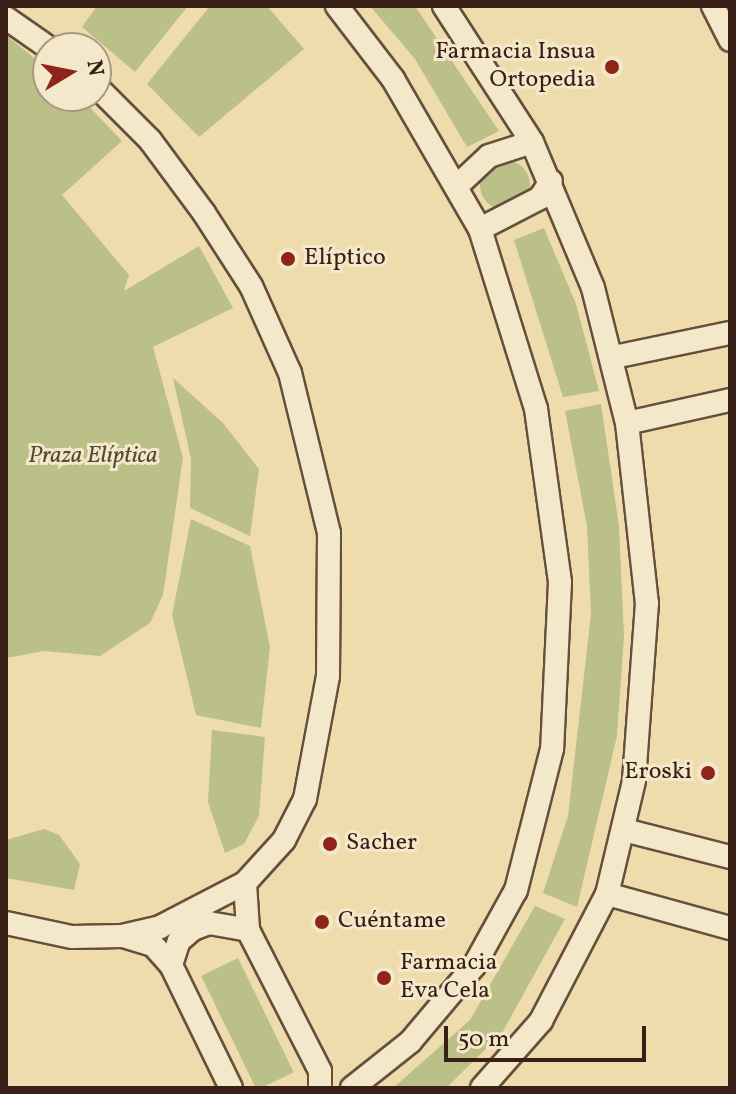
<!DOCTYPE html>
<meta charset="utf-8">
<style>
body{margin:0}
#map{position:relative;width:736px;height:1094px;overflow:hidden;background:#eedcad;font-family:Vollkorn,serif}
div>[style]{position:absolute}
.green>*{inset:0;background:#bbbf88;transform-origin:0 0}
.round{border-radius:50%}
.roads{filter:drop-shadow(2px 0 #664f3c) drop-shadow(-2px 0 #664f3c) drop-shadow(0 2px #664f3c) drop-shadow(0 -2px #664f3c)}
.street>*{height:22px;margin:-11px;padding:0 11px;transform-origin:11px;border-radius:11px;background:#f4e8ca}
.dots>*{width:22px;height:22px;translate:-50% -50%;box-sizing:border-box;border:4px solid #f4e8ca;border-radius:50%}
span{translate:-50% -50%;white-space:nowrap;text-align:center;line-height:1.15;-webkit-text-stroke:6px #f4e8ca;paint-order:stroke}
.poi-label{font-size:24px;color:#382017}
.right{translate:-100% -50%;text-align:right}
.left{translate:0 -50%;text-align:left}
.park-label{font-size:24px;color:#594833;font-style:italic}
.frame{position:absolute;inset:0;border:8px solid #382017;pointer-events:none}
.north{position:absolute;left:32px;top:32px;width:80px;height:80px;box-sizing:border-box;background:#f4e8ca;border:2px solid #a99882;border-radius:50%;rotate:80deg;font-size:22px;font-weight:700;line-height:32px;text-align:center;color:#382017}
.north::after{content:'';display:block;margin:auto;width:28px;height:36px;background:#8f2418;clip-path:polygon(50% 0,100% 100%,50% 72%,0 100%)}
.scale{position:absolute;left:444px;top:1026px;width:202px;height:36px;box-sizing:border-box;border:4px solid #382017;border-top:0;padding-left:10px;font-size:24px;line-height:28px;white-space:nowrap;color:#382017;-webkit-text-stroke:6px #f4e8ca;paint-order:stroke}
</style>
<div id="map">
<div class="green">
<div style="clip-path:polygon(97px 6px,188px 6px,135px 72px,82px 27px)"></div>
<div style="clip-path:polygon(210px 6px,267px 6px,304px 49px,199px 137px,147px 84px)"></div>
<div style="clip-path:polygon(370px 6px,415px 6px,499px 131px,467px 147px,415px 59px)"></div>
<div style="clip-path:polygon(6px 35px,48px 69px,48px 96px,79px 96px,122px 141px,62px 195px,129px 275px,124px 291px,199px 246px,233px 308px,153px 347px,183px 458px,163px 595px,150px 623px,100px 656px,44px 651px,6px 658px)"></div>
<div class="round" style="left:480px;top:160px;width:50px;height:50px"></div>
<div style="clip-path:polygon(544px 228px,576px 304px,599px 391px,563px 397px,514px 240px)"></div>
<div style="clip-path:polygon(173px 378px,223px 423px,259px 469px,250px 536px,190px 508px,191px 459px)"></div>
<div style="clip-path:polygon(601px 404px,619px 526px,624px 636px,617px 736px,577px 907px,543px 893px,568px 816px,591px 614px,587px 526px,565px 411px)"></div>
<div style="clip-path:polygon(191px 519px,250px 546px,270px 647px,261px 728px,196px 715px,172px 615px)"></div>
<div style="clip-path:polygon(212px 730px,265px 737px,259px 816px,244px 844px,225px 853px,208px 802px)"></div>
<div style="clip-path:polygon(44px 829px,59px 835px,80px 864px,74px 890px,6px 878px,6px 840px)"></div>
<div style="clip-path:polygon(535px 906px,565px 919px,502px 1033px,446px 1088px,393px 1088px,470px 1020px)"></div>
<div style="left:238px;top:958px;width:127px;height:41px;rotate:64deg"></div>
</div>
<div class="roads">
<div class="street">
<div style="left:337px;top:6px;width:92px;rotate:52.5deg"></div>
<div style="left:393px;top:79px;width:173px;rotate:59.9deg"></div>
<div style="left:480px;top:229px;width:189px;rotate:72.7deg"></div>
<div style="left:536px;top:409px;width:175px;rotate:82.1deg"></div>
<div style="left:560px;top:582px;width:167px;rotate:92.7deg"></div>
<div style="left:552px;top:749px;width:146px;rotate:104.3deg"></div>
<div style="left:516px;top:890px;width:87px;rotate:118.9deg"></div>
<div style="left:474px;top:966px;width:99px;rotate:130.1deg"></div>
<div style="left:410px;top:1042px;width:74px;rotate:141.6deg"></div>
<div style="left:444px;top:6px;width:162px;rotate:57.1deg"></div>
<div style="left:532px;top:142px;width:158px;rotate:67.3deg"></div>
<div style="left:593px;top:288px;width:139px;rotate:75.9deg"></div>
<div style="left:627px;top:423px;width:181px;rotate:83.7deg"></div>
<div style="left:647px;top:603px;width:178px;rotate:94.2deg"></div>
<div style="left:634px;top:781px;width:116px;rotate:103.4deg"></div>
<div style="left:607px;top:894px;width:143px;rotate:117.5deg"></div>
<div style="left:541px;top:1021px;width:89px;rotate:131.4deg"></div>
<div style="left:713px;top:6px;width:38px;rotate:63deg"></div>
<div style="left:6px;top:18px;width:52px;rotate:34.9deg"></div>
<div style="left:458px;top:185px;width:42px;rotate:-43.1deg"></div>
<div style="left:489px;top:156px;width:45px;rotate:-18deg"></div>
<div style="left:480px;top:229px;width:68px;rotate:-27.3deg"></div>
<div style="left:540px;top:198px;width:20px;rotate:-57deg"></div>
<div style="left:614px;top:357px;width:118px;rotate:-11.7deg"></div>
<div style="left:627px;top:423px;width:106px;rotate:-12.6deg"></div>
<div style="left:624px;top:830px;width:109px;rotate:14.3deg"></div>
<div style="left:245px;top:883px;width:47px;rotate:86.3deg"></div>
<div style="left:248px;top:930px;width:158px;rotate:62.9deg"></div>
<div style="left:320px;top:1071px;width:17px;rotate:90deg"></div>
<div style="left:607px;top:894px;width:128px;rotate:15.5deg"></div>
<div style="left:6px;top:923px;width:67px;rotate:12deg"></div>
<div style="left:72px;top:937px;width:50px;rotate:-1.1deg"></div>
<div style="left:122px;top:936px;width:39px;rotate:-13deg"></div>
<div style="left:160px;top:927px;width:96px;rotate:-27.4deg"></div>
<div style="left:245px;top:883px;width:58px;rotate:-47.8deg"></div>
<div style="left:284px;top:840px;width:46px;rotate:-62.9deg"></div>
<div style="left:305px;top:799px;width:125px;rotate:-79.4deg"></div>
<div style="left:328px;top:676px;width:143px;rotate:-89.6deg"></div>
<div style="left:329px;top:533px;width:165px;rotate:-103.7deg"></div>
<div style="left:290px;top:373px;width:95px;rotate:-114.1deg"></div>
<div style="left:251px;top:286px;width:87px;rotate:-122.8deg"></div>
<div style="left:204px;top:213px;width:91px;rotate:-126.5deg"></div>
<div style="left:150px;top:140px;width:76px;rotate:-135deg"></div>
<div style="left:123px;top:936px;width:31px;rotate:17deg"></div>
<div style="left:153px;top:945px;width:27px;rotate:48deg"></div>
<div style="left:171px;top:965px;width:137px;rotate:64deg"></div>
<div style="left:171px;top:965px;width:25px;rotate:-72deg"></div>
<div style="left:179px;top:941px;width:18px;rotate:-41deg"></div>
<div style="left:193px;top:929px;width:17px;rotate:-21deg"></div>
<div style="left:209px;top:923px;width:40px;rotate:10deg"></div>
</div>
</div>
<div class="dots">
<div style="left:612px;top:67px;background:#8f2418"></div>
<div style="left:288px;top:259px;background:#8f2418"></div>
<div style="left:708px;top:773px;background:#8f2418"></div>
<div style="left:330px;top:844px;background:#8f2418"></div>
<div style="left:322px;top:922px;background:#8f2418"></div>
<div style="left:384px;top:978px;background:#8f2418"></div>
</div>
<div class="poi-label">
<span class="right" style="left:596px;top:67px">Farmacia Insua<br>Ortopedia</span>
<span class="left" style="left:304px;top:259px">Elíptico</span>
<span class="right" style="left:692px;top:773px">Eroski</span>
<span class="left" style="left:346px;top:844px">Sacher</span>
<span class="left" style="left:338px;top:922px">Cuéntame</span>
<span class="left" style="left:400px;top:978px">Farmacia<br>Eva Cela</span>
</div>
<div class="park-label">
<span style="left:93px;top:457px">Praza Elíptica</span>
</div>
<div class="frame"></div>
<div class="north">N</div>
<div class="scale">50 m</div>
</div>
